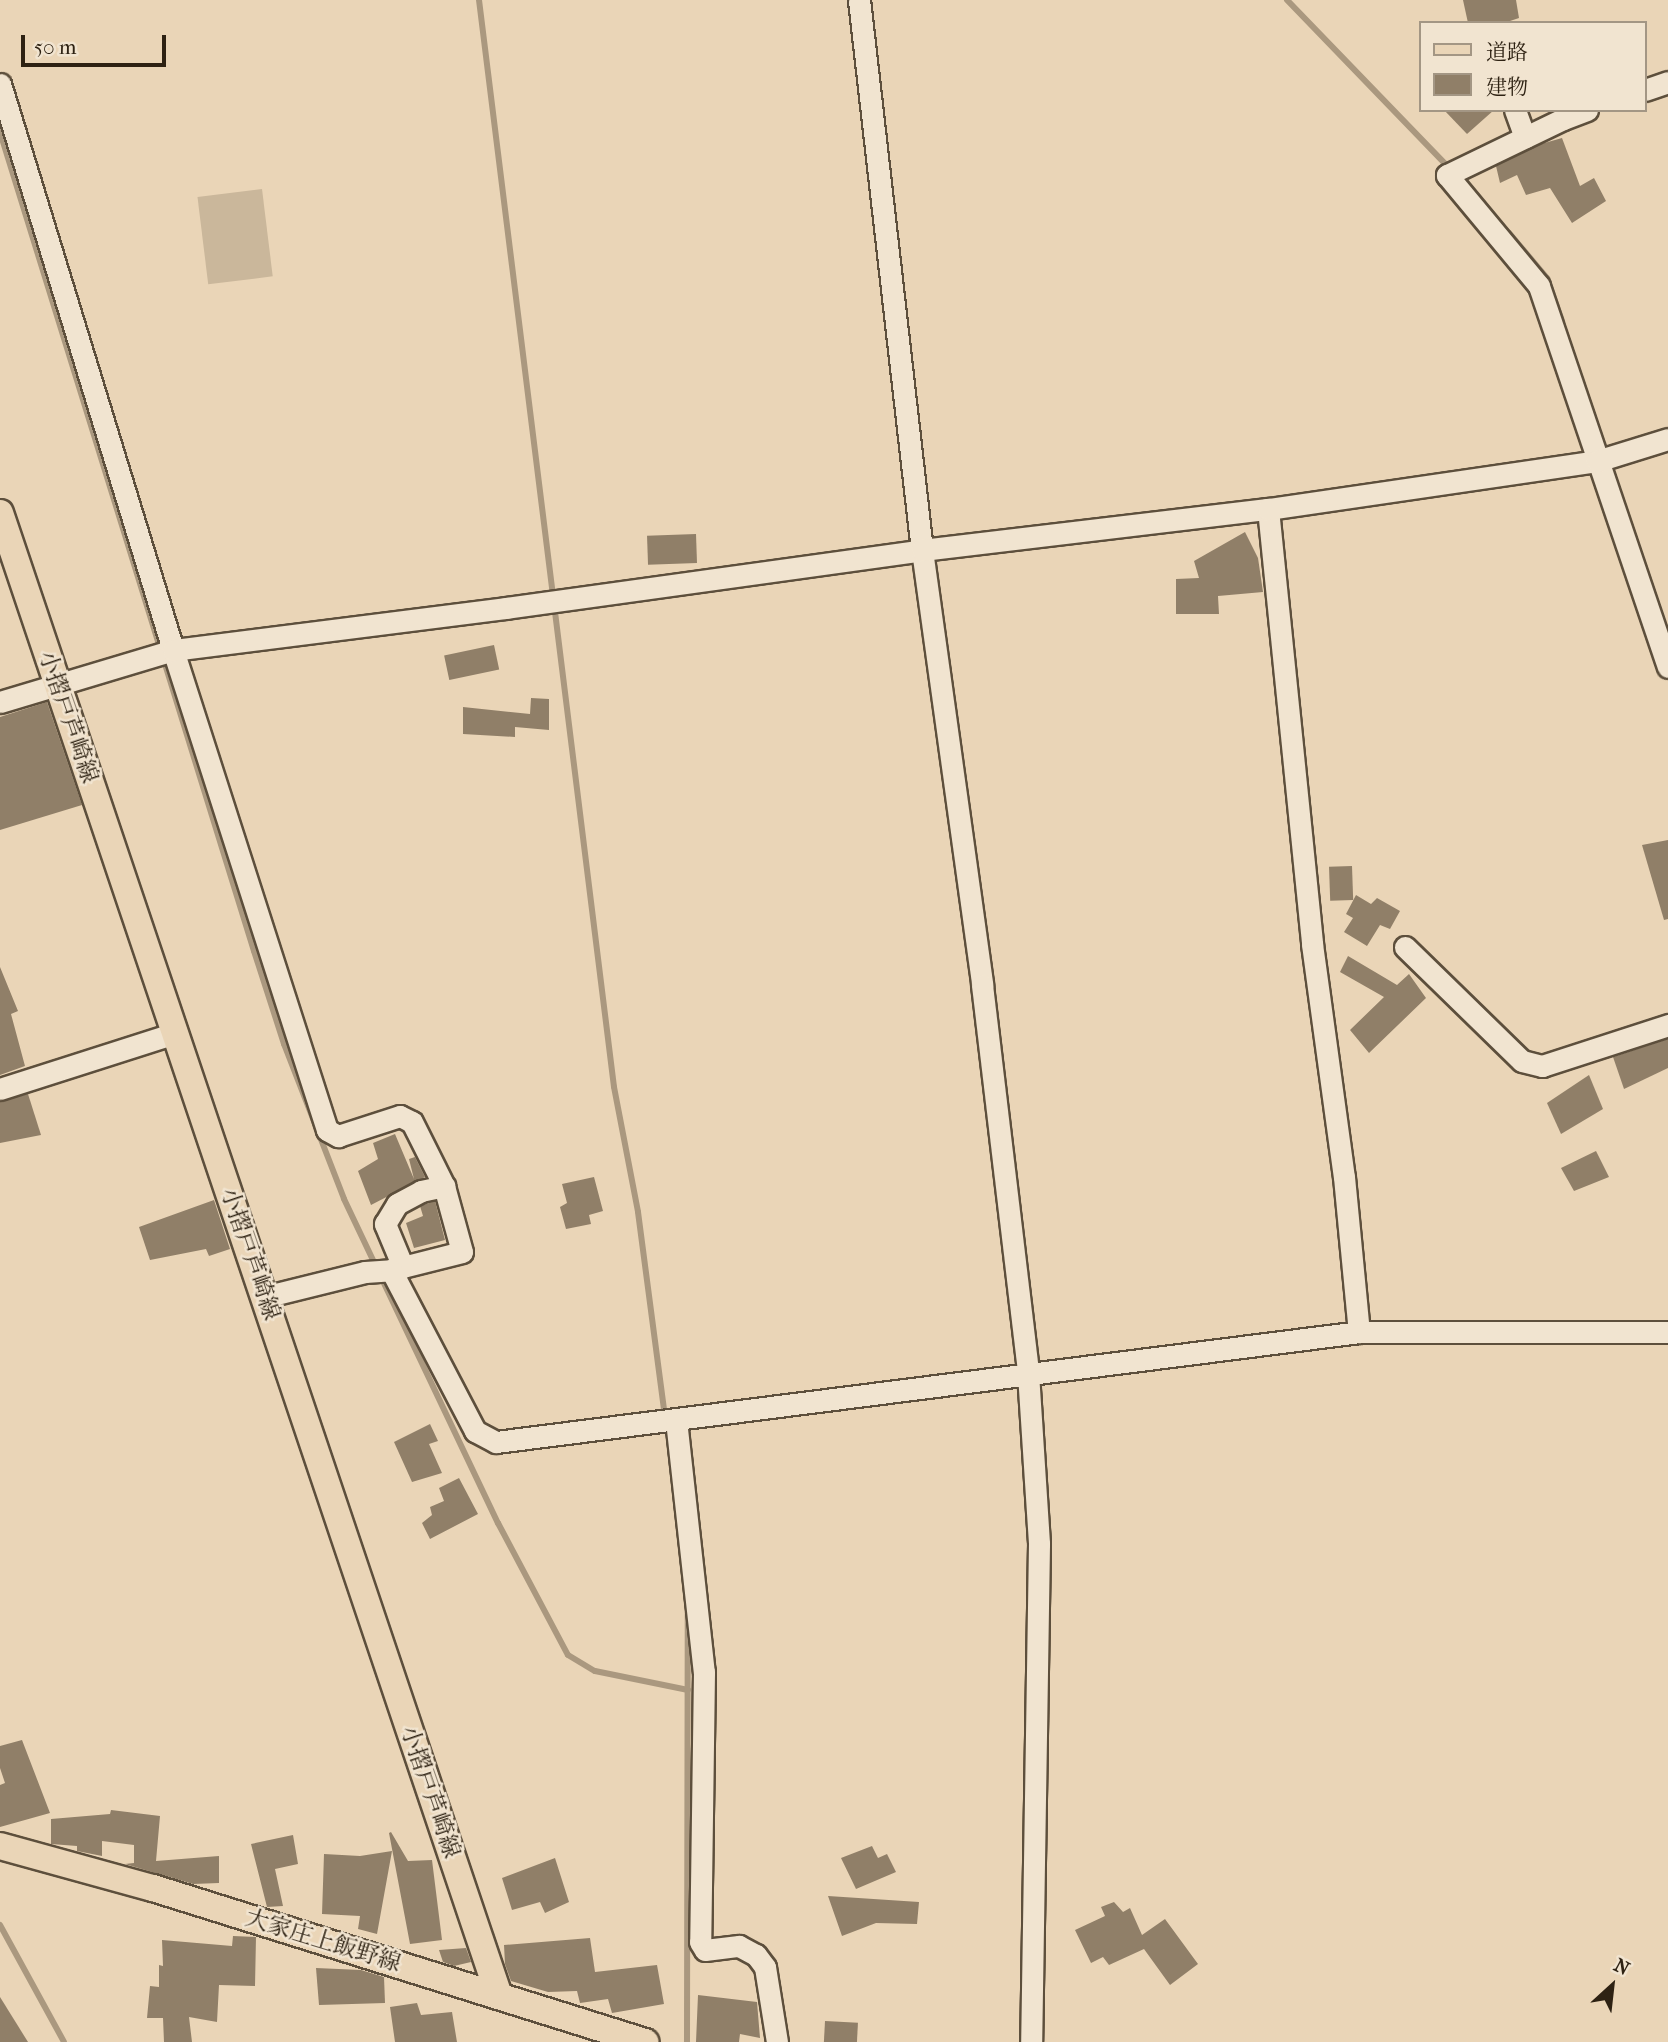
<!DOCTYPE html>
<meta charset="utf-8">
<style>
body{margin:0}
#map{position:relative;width:1668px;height:2042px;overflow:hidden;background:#ead5b7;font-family:"IM FELL French Canon","Noto Serif JP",serif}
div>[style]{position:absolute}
.green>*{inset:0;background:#cab79b;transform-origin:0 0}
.stream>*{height:6px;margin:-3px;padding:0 3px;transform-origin:3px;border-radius:3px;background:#aa987f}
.building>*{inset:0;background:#907f68;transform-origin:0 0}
.roads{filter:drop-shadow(2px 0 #5d4f3c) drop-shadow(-2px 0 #5d4f3c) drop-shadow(0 2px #5d4f3c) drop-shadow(0 -2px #5d4f3c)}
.minor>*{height:21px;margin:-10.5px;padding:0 10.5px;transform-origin:10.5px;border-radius:10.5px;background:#f1e4d0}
.major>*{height:26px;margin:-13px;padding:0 13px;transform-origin:13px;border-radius:13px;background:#ead5b7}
span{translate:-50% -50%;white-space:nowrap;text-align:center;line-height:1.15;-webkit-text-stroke:5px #f1e4d0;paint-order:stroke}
.street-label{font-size:23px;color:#2e2213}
.legend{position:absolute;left:1419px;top:21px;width:228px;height:91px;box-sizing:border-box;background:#f1e4d0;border:2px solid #a39684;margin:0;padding:9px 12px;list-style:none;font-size:21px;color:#2e2213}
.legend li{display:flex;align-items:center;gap:14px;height:35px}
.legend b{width:35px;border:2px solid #a39684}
.north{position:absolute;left:1577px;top:1951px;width:70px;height:70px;-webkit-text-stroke:5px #f1e4d0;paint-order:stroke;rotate:27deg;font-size:19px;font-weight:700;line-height:28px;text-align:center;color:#2e2213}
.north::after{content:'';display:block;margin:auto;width:24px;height:32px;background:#2e2213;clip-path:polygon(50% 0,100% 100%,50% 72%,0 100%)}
.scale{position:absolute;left:21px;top:35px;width:145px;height:32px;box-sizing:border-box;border:4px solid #2e2213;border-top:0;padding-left:9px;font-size:21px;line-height:24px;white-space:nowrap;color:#2e2213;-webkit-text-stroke:5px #f1e4d0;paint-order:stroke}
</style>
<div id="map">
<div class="green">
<div style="left:262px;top:189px;width:88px;height:65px;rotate:83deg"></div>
</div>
<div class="stream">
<div style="left:479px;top:0;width:1095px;rotate:82.92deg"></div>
<div style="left:614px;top:1087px;width:127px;rotate:79.1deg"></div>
<div style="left:638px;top:1212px;width:207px;rotate:82.5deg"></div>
<div style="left:1287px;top:0;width:233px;rotate:46deg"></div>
<div style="left:0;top:132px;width:857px;rotate:72.77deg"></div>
<div style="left:254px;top:951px;width:98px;rotate:72.1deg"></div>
<div style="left:284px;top:1044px;width:166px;rotate:68.8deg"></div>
<div style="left:344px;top:1199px;width:359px;rotate:64.6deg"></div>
<div style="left:498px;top:1523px;width:149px;rotate:62.1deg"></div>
<div style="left:568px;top:1655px;width:31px;rotate:31deg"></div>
<div style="left:595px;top:1671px;width:95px;rotate:11.5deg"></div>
<div style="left:1509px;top:233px;width:59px;rotate:49.8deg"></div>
<div style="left:1547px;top:278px;width:46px;rotate:70.8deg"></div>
<div style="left:0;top:1925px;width:133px;rotate:61.3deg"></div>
<div style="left:687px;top:2042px;width:430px;rotate:-89.9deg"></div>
</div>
<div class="building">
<div style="clip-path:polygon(1463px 0,1516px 0,1519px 18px,1504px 23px,1468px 23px)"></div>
<div style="clip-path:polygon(1444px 110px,1494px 110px,1467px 134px)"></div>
<div style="clip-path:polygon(1562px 138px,1580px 186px,1594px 178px,1606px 201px,1572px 223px,1550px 188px,1526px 195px,1517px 175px,1500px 183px,1496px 166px,1541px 144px)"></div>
<div style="clip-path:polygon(1245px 532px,1258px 558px,1263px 592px,1218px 596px,1219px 614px,1176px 614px,1176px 579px,1199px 578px,1194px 561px)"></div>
<div style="left:696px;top:534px;width:29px;height:49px;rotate:88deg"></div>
<div style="left:494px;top:645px;width:25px;height:51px;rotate:78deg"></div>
<div style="clip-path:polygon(531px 698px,549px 699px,549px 730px,515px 727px,515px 737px,463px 734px,463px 707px,530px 714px)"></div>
<div style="clip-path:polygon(47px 702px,82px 805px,0 830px,0 717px)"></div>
<div style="clip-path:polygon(1668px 840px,1668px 919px,1664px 920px,1642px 845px)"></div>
<div style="left:1352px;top:866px;width:34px;height:23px;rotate:88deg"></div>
<div style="clip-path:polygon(1356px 895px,1371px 904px,1377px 898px,1400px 911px,1390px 929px,1380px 925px,1367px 946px,1344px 932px,1353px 918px,1346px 914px)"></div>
<div style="clip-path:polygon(1348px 956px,1397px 985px,1409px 974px,1426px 998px,1369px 1053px,1350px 1030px,1384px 997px,1340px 972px)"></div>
<div style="clip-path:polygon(0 967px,18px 1011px,11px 1014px,25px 1066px,0 1075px)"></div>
<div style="clip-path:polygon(1668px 1039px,1668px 1068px,1624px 1089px,1613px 1057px)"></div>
<div style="clip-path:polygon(1589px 1075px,1603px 1109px,1561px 1134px,1547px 1103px)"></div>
<div style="clip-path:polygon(28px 1094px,41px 1135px,0 1143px,0 1102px)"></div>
<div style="clip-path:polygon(395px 1134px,414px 1179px,409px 1159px,415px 1157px,425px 1177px,371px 1205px,358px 1171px,378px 1159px,373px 1143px)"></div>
<div style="clip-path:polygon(1596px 1151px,1609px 1177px,1574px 1191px,1561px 1168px)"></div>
<div style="clip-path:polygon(594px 1177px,603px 1211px,589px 1215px,591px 1224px,566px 1229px,560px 1207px,567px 1203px,562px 1184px)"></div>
<div style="clip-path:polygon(214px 1200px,230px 1249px,209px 1256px,206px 1249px,150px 1260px,139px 1227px)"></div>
<div style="clip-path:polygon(435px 1201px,445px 1240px,414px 1248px,406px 1223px,423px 1216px,420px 1206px)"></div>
<div style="clip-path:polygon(430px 1424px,438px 1441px,429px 1444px,442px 1473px,412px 1482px,394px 1442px)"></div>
<div style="clip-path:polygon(459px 1478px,478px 1514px,430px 1539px,422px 1523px,432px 1515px,430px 1507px,444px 1501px,439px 1488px)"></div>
<div style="clip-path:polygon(22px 1740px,50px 1813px,0 1827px,0 1785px,5px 1783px,0 1768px,0 1746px)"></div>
<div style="clip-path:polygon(111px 1810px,160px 1816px,156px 1861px,219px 1856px,219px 1883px,193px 1884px,125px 1864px,134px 1863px,134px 1845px,102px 1841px,102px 1856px,77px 1851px,77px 1846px,51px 1844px,51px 1819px,110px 1814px)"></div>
<div style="clip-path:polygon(391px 1832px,408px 1861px,432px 1860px,442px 1940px,410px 1944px,389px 1833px)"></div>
<div style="clip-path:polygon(293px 1835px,298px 1864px,275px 1869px,283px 1906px,267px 1907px,251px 1844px)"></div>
<div style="clip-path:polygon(872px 1846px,878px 1858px,887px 1854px,896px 1872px,856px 1889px,841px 1858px)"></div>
<div style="clip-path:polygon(392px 1851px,377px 1934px,358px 1929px,360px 1916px,322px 1914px,324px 1854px,360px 1856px)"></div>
<div style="clip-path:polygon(555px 1858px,569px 1902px,545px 1913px,540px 1902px,512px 1910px,502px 1878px)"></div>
<div style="clip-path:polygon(828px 1896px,919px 1902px,917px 1924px,876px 1923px,842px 1936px)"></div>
<div style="clip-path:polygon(1114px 1902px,1123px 1912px,1130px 1908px,1142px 1935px,1165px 1919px,1198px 1964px,1170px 1985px,1144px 1949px,1109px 1965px,1103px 1957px,1091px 1963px,1075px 1930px,1105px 1916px,1101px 1907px)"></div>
<div style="clip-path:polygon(233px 1936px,256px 1937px,255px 1986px,219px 1985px,217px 2022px,189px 2017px,192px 2042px,164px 2042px,163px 2018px,147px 2018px,150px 1986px,159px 1987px,159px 1965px,163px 1966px,162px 1940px,232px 1946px)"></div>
<div style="clip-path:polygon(590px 1938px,595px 1972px,657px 1965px,664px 2004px,612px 2013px,608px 1999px,580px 2003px,577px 1991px,548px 1992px,511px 1981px,505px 1964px,504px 1945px)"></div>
<div style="clip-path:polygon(466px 1948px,471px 1962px,454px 1966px,443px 1962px,439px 1950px)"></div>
<div style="clip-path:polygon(316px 1968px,361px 1970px,384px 1977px,385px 2003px,319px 2005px)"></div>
<div style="clip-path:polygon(698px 1995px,757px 2002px,760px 2038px,740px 2034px,739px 2042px,696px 2042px)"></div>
<div style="clip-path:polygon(0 1997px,28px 2042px,0 2042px)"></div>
<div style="clip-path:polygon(417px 2003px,421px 2015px,452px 2012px,457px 2042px,395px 2042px,390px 2007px)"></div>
<div style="left:825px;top:2021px;width:33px;height:21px;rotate:3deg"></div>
</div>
<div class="roads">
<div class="minor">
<div style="left:859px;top:0;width:554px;rotate:83.47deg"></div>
<div style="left:922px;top:550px;width:439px;rotate:82.1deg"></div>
<div style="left:982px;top:985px;width:391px;rotate:83.2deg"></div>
<div style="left:1028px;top:1373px;width:171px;rotate:86.3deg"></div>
<div style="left:1039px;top:1544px;width:498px;rotate:90.9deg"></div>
<div style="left:0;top:84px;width:592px;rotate:73deg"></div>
<div style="left:173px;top:650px;width:504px;rotate:72.21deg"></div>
<div style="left:327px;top:1130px;width:13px;rotate:29deg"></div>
<div style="left:338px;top:1136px;width:65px;rotate:-17.9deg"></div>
<div style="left:400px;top:1116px;width:13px;rotate:27deg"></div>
<div style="left:412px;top:1122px;width:72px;rotate:63.4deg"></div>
<div style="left:444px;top:1186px;width:68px;rotate:74.7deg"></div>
<div style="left:462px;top:1252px;width:73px;rotate:165.8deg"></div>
<div style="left:1645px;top:90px;width:24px;rotate:-19deg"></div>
<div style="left:1515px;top:110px;width:29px;rotate:70deg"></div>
<div style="left:1587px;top:110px;width:26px;rotate:159deg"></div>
<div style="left:1563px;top:119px;width:129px;rotate:154.2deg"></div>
<div style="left:1447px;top:175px;width:144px;rotate:50.3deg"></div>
<div style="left:1539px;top:286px;width:402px;rotate:71.3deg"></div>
<div style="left:1268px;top:509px;width:437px;rotate:84.2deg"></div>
<div style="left:1312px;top:944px;width:235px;rotate:82.2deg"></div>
<div style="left:1344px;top:1177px;width:156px;rotate:84.5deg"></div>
<div style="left:0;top:702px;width:181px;rotate:-16.7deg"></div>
<div style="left:173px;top:650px;width:336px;rotate:-7.2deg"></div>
<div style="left:506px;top:608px;width:420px;rotate:-7.9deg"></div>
<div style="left:922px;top:550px;width:348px;rotate:-6.8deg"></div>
<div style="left:1268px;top:509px;width:332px;rotate:-8.3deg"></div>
<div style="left:1597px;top:461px;width:74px;rotate:-17.2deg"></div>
<div style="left:1405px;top:947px;width:163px;rotate:44.3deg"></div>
<div style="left:1522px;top:1061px;width:21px;rotate:14deg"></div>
<div style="left:1542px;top:1066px;width:133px;rotate:-18deg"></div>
<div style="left:0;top:1089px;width:184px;rotate:-17.7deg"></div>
<div style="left:403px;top:1267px;width:47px;rotate:-112.7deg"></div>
<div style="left:385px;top:1224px;width:23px;rotate:-59deg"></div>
<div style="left:397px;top:1204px;width:27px;rotate:-28deg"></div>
<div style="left:421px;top:1191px;width:24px;rotate:-12deg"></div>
<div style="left:264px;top:1297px;width:104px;rotate:-13.9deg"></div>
<div style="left:365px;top:1272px;width:26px;rotate:-4deg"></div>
<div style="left:391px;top:1270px;width:182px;rotate:62.4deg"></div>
<div style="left:475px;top:1431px;width:24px;rotate:28deg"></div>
<div style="left:496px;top:1442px;width:870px;rotate:-7.26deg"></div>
<div style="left:1359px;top:1332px;width:309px"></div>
<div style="left:676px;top:1420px;width:254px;rotate:83.7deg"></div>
<div style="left:704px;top:1672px;width:270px;rotate:90.8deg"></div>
<div style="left:700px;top:1942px;width:9px;rotate:58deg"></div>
<div style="left:705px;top:1950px;width:34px;rotate:-7deg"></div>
<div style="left:739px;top:1946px;width:19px;rotate:28deg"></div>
<div style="left:756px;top:1955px;width:15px;rotate:53deg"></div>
<div style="left:765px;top:1967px;width:76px;rotate:80.9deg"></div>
</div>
<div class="major">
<div style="left:0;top:513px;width:1565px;rotate:71.4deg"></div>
<div style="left:0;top:1846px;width:159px;rotate:15.4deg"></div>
<div style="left:153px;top:1888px;width:516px;rotate:17.38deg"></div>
</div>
</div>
<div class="street-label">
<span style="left:68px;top:717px;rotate:71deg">小摺戸芦崎線</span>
<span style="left:250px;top:1254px;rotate:71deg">小摺戸芦崎線</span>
<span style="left:430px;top:1792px;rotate:71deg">小摺戸芦崎線</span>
<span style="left:323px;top:1941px;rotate:17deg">大家庄上飯野線</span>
</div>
<ul class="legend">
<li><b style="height:9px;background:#ead5b7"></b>道路</li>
<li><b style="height:19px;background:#907f68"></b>建物</li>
</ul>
<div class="north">N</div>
<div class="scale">50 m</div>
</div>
